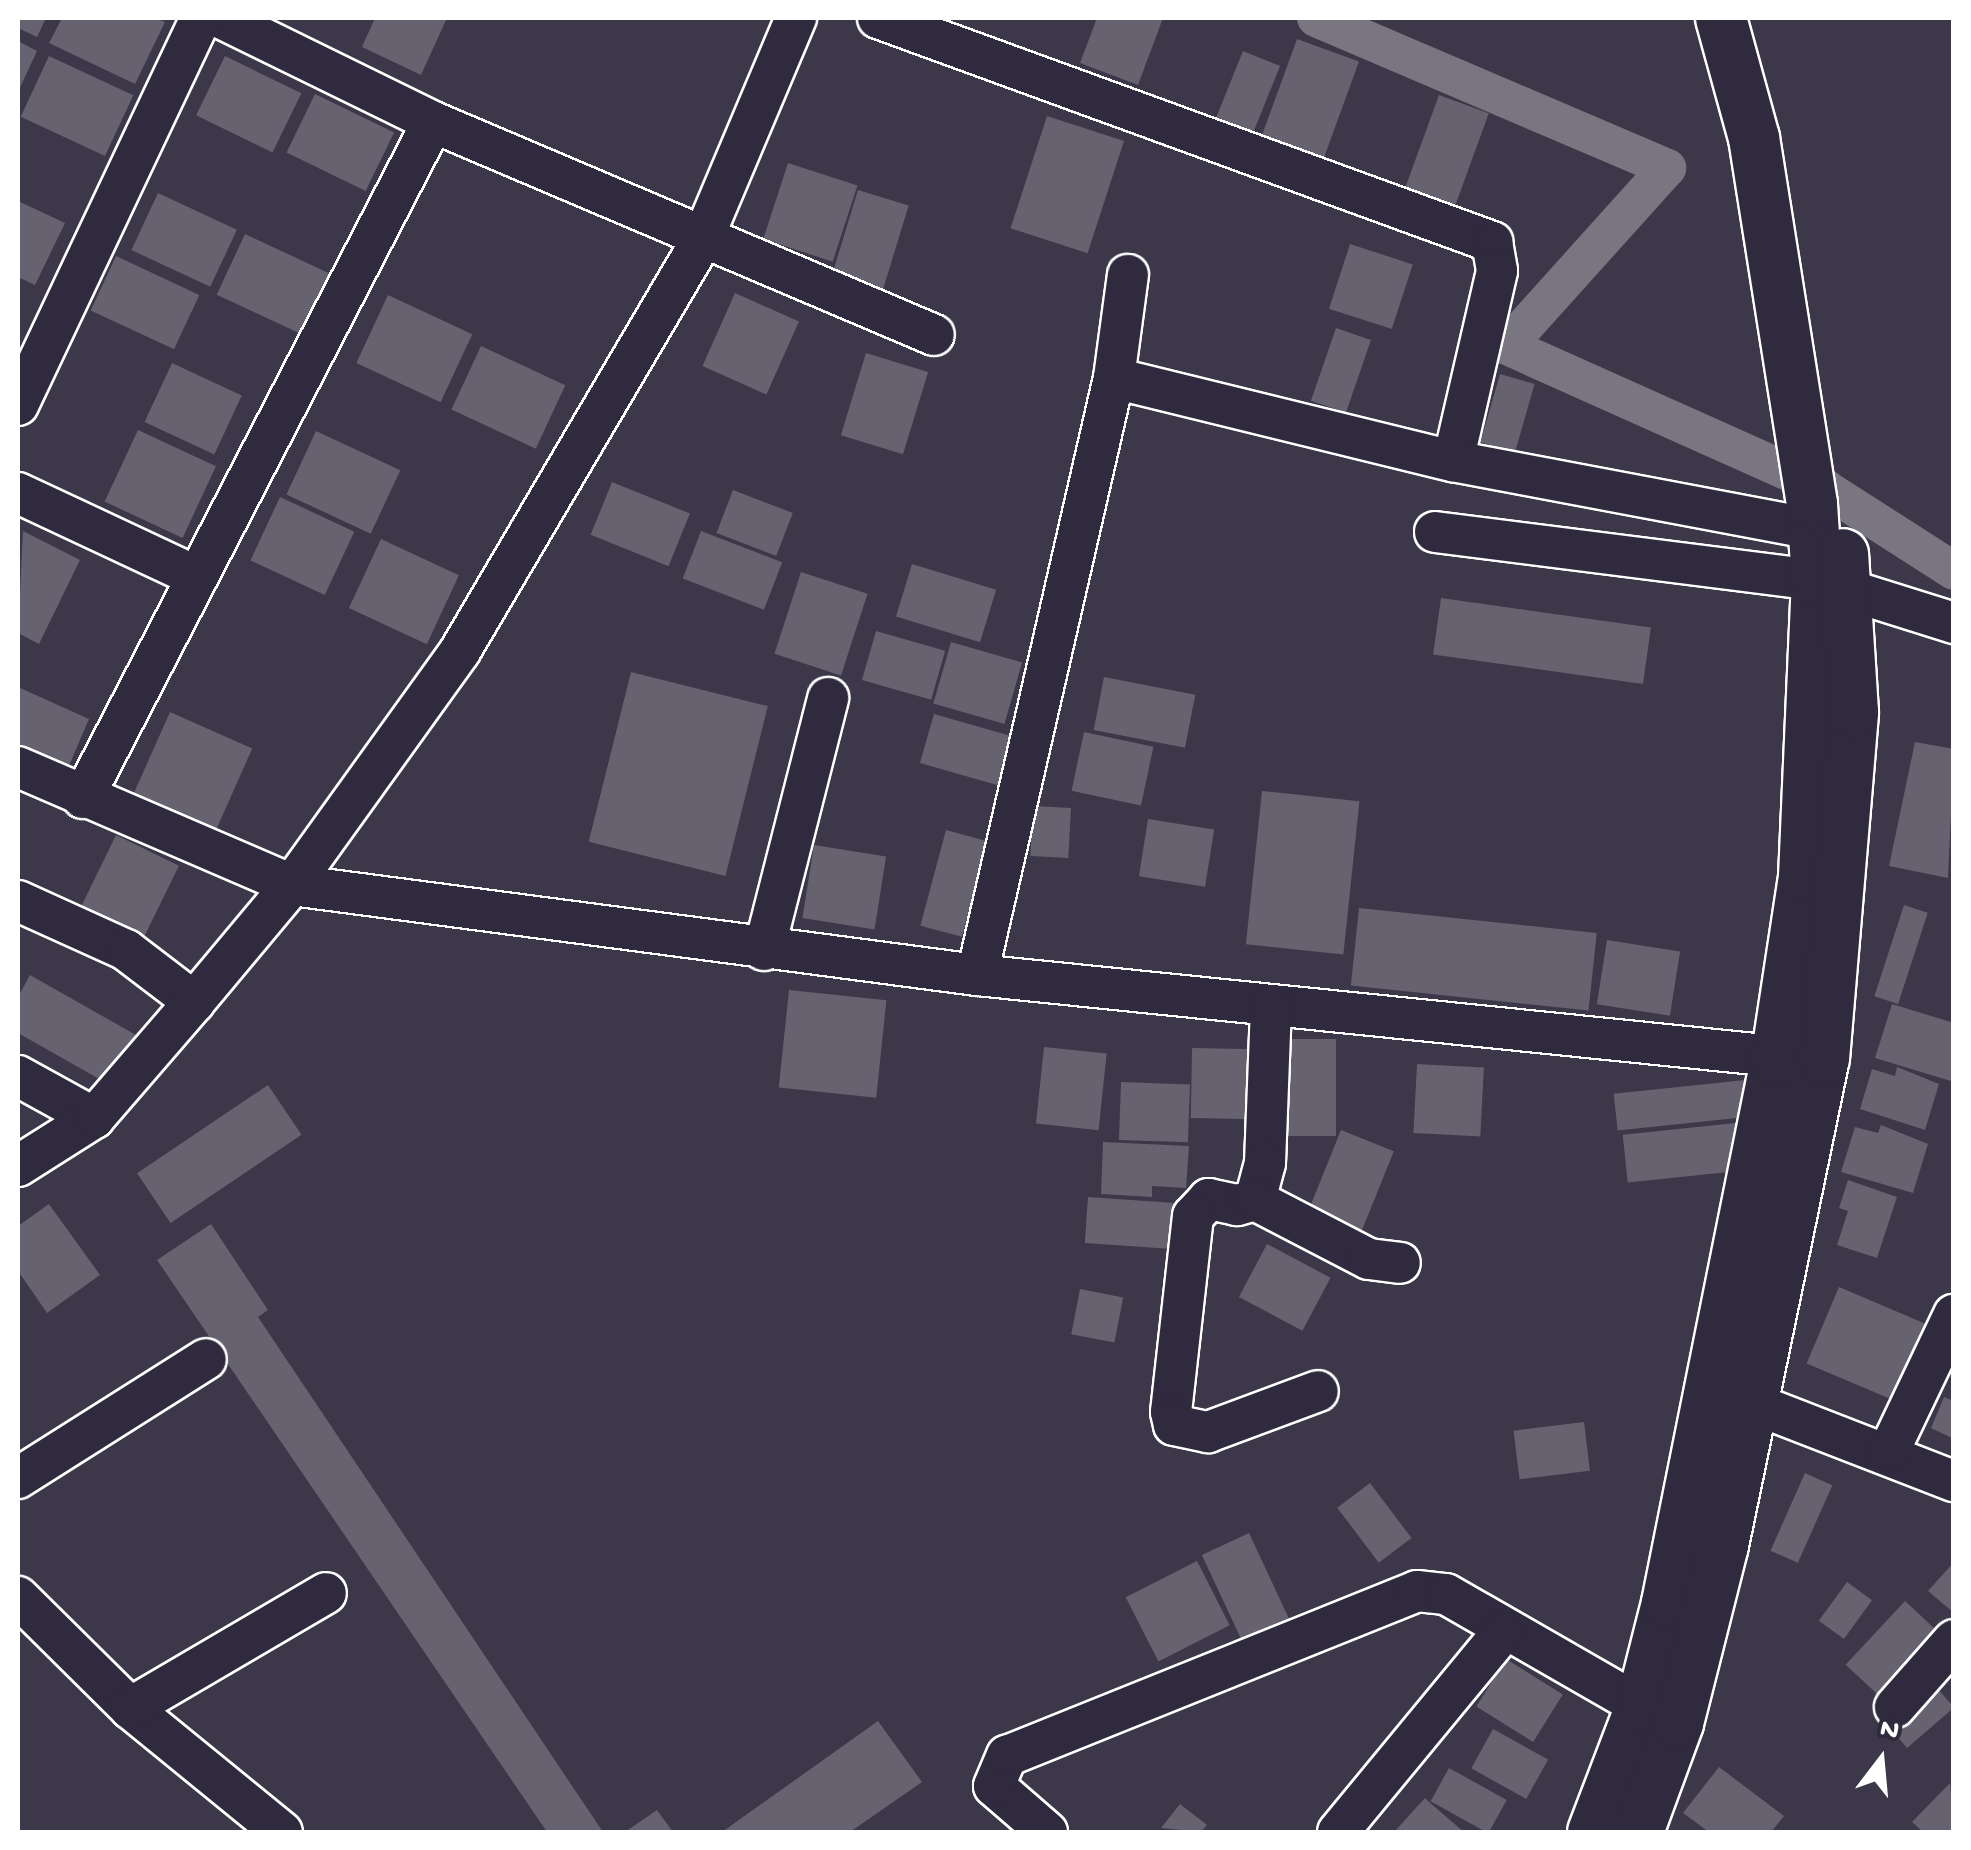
<!DOCTYPE html>
<style>
body{margin:0}
#map{position:relative;width:1971px;height:1850px;overflow:hidden;background:#3c3749;font-family:"Gochi Hand",sans-serif}
div>[style]{position:absolute}
.canal>*{height:38px;margin:-19px;padding:0 19px;transform-origin:19px;border-radius:19px;background:#797682}
.building>*{inset:0;background:#666270;transform-origin:0 0}
.roads{filter:drop-shadow(2px 0 #fff) drop-shadow(-2px 0 #fff) drop-shadow(0 2px #fff) drop-shadow(0 -2px #fff)}
.minor>*{height:40px;margin:-20px;padding:0 20px;transform-origin:20px;border-radius:20px;background:#2f2a3d}
.tertiary>*{height:50px;margin:-25px;padding:0 25px;transform-origin:25px;border-radius:25px;background:#2f2a3d}
span{translate:-50% -50%;white-space:nowrap;text-align:center;line-height:1.15;-webkit-text-stroke:10px #2f2a3d;paint-order:stroke}
.frame{position:absolute;inset:0;border:20px solid #fff;pointer-events:none}
.north{position:absolute;left:1831px;top:1710px;width:100px;height:100px;-webkit-text-stroke:8px #2f2a3d;paint-order:stroke;rotate:16deg;font-size:28px;font-weight:700;line-height:40px;text-align:center;color:#fff}
.north::after{content:'';display:block;margin:auto;width:35px;height:45px;background:#fff;clip-path:polygon(50% 0,100% 100%,50% 72%,0 100%)}
</style>
<div id="map">
<div class="canal">
<div style="left:1316px;top:18px;width:382px;rotate:23.1deg"></div>
<div style="left:1667px;top:168px;width:239px;rotate:132deg"></div>
<div style="left:1507px;top:346px;width:350px;rotate:24.1deg"></div>
<div style="left:1826px;top:489px;width:152px;rotate:32.6deg"></div>
</div>
<div class="building">
<div style="clip-path:polygon(18px 18px,46px 18px,37px 37px,18px 28px)"></div>
<div style="clip-path:polygon(62px 18px,155px 18px,165px 22px,135px 84px,49px 43px)"></div>
<div style="clip-path:polygon(375px 18px,447px 18px,421px 75px,362px 47px)"></div>
<div style="clip-path:polygon(1097px 18px,1163px 18px,1138px 85px,1080px 63px)"></div>
<div style="left:1297px;top:39px;width:66px;height:105px;rotate:20deg"></div>
<div style="clip-path:polygon(18px 41px,37px 51px,18px 92px)"></div>
<div style="left:1243px;top:51px;width:40px;height:76px;rotate:22deg"></div>
<div style="left:49px;top:56px;width:93px;height:67px;rotate:25deg"></div>
<div style="left:225px;top:56px;width:85px;height:66px;rotate:26deg"></div>
<div style="left:315px;top:94px;width:88px;height:65px;rotate:26deg"></div>
<div style="left:1439px;top:95px;width:53px;height:99px;rotate:20deg"></div>
<div style="left:1047px;top:116px;width:81px;height:118px;rotate:18deg"></div>
<div style="left:788px;top:163px;width:73px;height:80px;rotate:18deg"></div>
<div style="left:858px;top:190px;width:53px;height:97px;rotate:17deg"></div>
<div style="left:158px;top:193px;width:87px;height:63px;rotate:25deg"></div>
<div style="clip-path:polygon(18px 201px,65px 223px,35px 285px,18px 277px)"></div>
<div style="left:245px;top:234px;width:94px;height:67px;rotate:25deg"></div>
<div style="left:1350px;top:244px;width:66px;height:68px;rotate:18deg"></div>
<div style="left:116px;top:256px;width:92px;height:60px;rotate:25deg"></div>
<div style="left:735px;top:293px;width:70px;height:80px;rotate:24deg"></div>
<div style="left:388px;top:295px;width:93px;height:75px;rotate:25deg"></div>
<div style="left:1336px;top:328px;width:37px;height:77px;rotate:19deg"></div>
<div style="left:481px;top:346px;width:93px;height:70px;rotate:25deg"></div>
<div style="left:866px;top:353px;width:65px;height:86px;rotate:17deg"></div>
<div style="left:172px;top:363px;width:77px;height:65px;rotate:25deg"></div>
<div style="left:1500px;top:374px;width:36px;height:71px;rotate:16deg"></div>
<div style="left:138px;top:430px;width:86px;height:79px;rotate:25deg"></div>
<div style="left:316px;top:431px;width:93px;height:70px;rotate:25deg"></div>
<div style="left:612px;top:482px;width:84px;height:57px;rotate:22deg"></div>
<div style="left:733px;top:490px;width:64px;height:46px;rotate:21deg"></div>
<div style="left:280px;top:497px;width:82px;height:70px;rotate:25deg"></div>
<div style="clip-path:polygon(23px 531px,80px 560px,39px 644px,18px 633px)"></div>
<div style="left:701px;top:531px;width:87px;height:51px;rotate:21deg"></div>
<div style="left:381px;top:539px;width:86px;height:76px;rotate:25deg"></div>
<div style="left:912px;top:564px;width:88px;height:55px;rotate:17deg"></div>
<div style="left:801px;top:572px;width:70px;height:86px;rotate:18deg"></div>
<div style="left:1441px;top:598px;width:212px;height:57px;rotate:8deg"></div>
<div style="left:876px;top:631px;width:72px;height:51px;rotate:16deg"></div>
<div style="left:951px;top:642px;width:74px;height:64px;rotate:16deg"></div>
<div style="left:631px;top:672px;width:141px;height:175px;rotate:14deg"></div>
<div style="left:1104px;top:677px;width:93px;height:54px;rotate:11deg"></div>
<div style="clip-path:polygon(18px 687px,89px 719px,68px 768px,18px 745px)"></div>
<div style="left:170px;top:712px;width:90px;height:98px;rotate:24deg"></div>
<div style="left:934px;top:714px;width:81px;height:51px;rotate:16deg"></div>
<div style="left:1084px;top:732px;width:71px;height:60px;rotate:12deg"></div>
<div style="clip-path:polygon(1915px 742px,1954px 749px,1948px 878px,1889px 866px)"></div>
<div style="left:1262px;top:791px;width:98px;height:154px;rotate:6deg"></div>
<div style="left:1033px;top:806px;width:38px;height:50px;rotate:3deg"></div>
<div style="left:1148px;top:819px;width:67px;height:58px;rotate:9deg"></div>
<div style="left:946px;top:830px;width:43px;height:99px;rotate:15deg"></div>
<div style="left:116px;top:835px;width:70px;height:85px;rotate:26deg"></div>
<div style="left:814px;top:845px;width:73px;height:74px;rotate:9deg"></div>
<div style="left:1904px;top:905px;width:25px;height:96px;rotate:18deg"></div>
<div style="left:1359px;top:908px;width:239px;height:78px;rotate:6deg"></div>
<div style="left:1607px;top:940px;width:74px;height:65px;rotate:9deg"></div>
<div style="clip-path:polygon(30px 975px,136px 1035px,108px 1084px,18px 1033px,18px 997px)"></div>
<div style="left:789px;top:990px;width:98px;height:98px;rotate:6deg"></div>
<div style="clip-path:polygon(1892px 1004px,1954px 1023px,1954px 1082px,1875px 1058px)"></div>
<div style="left:1282px;top:1039px;width:54px;height:97px"></div>
<div style="left:1044px;top:1047px;width:63px;height:77px;rotate:6deg"></div>
<div style="left:1192px;top:1048px;width:66px;height:70px;rotate:1deg"></div>
<div style="left:1417px;top:1064px;width:67px;height:69px;rotate:3deg"></div>
<div style="clip-path:polygon(1897px 1067px,1939px 1084px,1925px 1130px,1860px 1109px,1872px 1069px,1895px 1076px)"></div>
<div style="left:1745px;top:1080px;width:37px;height:132px;rotate:84deg"></div>
<div style="left:1121px;top:1082px;width:69px;height:58px;rotate:2deg"></div>
<div style="left:268px;top:1085px;width:60px;height:158px;rotate:56deg"></div>
<div style="left:1745px;top:1122px;width:48px;height:123px;rotate:84deg"></div>
<div style="clip-path:polygon(1881px 1125px,1928px 1144px,1913px 1193px,1841px 1172px,1855px 1127px,1878px 1133px)"></div>
<div style="left:1341px;top:1130px;width:57px;height:87px;rotate:22deg"></div>
<div style="clip-path:polygon(1103px 1142px,1189px 1146px,1186px 1188px,1152px 1186px,1152px 1197px,1101px 1194px)"></div>
<div style="clip-path:polygon(1848px 1180px,1897px 1197px,1877px 1258px,1837px 1245px,1848px 1211px,1839px 1208px)"></div>
<div style="left:1088px;top:1197px;width:91px;height:46px;rotate:4deg"></div>
<div style="clip-path:polygon(49px 1204px,100px 1275px,47px 1313px,18px 1271px,18px 1226px)"></div>
<div style="clip-path:polygon(211px 1224px,268px 1310px,258px 1317px,603px 1832px,547px 1832px,157px 1260px)"></div>
<div style="left:1267px;top:1244px;width:72px;height:60px;rotate:28deg"></div>
<div style="left:1839px;top:1287px;width:99px;height:83px;rotate:23deg"></div>
<div style="left:1080px;top:1289px;width:44px;height:46px;rotate:11deg"></div>
<div style="clip-path:polygon(1944px 1397px,1954px 1401px,1954px 1439px,1931px 1428px)"></div>
<div style="left:1584px;top:1422px;width:49px;height:71px;rotate:83deg"></div>
<div style="left:1805px;top:1473px;width:30px;height:85px;rotate:24deg"></div>
<div style="left:1370px;top:1483px;width:69px;height:41px;rotate:53deg"></div>
<div style="left:1249px;top:1533px;width:114px;height:52px;rotate:65deg"></div>
<div style="left:1197px;top:1561px;width:72px;height:80px;rotate:63deg"></div>
<div style="clip-path:polygon(1954px 1562px,1954px 1613px,1928px 1591px)"></div>
<div style="left:1847px;top:1582px;width:31px;height:48px;rotate:36deg"></div>
<div style="left:1905px;top:1601px;width:49px;height:87px;rotate:43deg"></div>
<div style="left:1506px;top:1659px;width:67px;height:56px;rotate:32deg"></div>
<div style="left:1931px;top:1681px;width:35px;height:62px;rotate:49deg"></div>
<div style="clip-path:polygon(878px 1721px,922px 1782px,850px 1832px,722px 1832px)"></div>
<div style="left:1493px;top:1729px;width:63px;height:45px;rotate:29deg"></div>
<div style="clip-path:polygon(1719px 1767px,1784px 1816px,1771px 1832px,1709px 1832px,1683px 1813px)"></div>
<div style="left:1449px;top:1768px;width:66px;height:38px;rotate:29deg"></div>
<div style="clip-path:polygon(1950px 1783px,1954px 1832px,1923px 1832px,1912px 1822px)"></div>
<div style="clip-path:polygon(1425px 1798px,1429px 1802px,1464px 1832px,1394px 1832px)"></div>
<div style="clip-path:polygon(1180px 1804px,1207px 1825px,1201px 1832px,1161px 1828px)"></div>
<div style="clip-path:polygon(657px 1810px,673px 1832px,625px 1832px)"></div>
</div>
<div class="roads">
<div class="minor">
<div style="left:221px;top:18px;width:236px;rotate:26.1deg"></div>
<div style="left:433px;top:122px;width:544px;rotate:23.03deg"></div>
<div style="left:878px;top:18px;width:654px;rotate:20.04deg"></div>
<div style="left:1492px;top:242px;width:29px;rotate:80deg"></div>
<div style="left:1497px;top:271px;width:195px;rotate:103deg"></div>
<div style="left:1453px;top:461px;width:366px;rotate:10.7deg"></div>
<div style="left:1114px;top:378px;width:349px;rotate:13.8deg"></div>
<div style="left:18px;top:405px;width:428px;rotate:-64.7deg"></div>
<div style="left:18px;top:493px;width:198px;rotate:25.1deg"></div>
<div style="left:1435px;top:532px;width:385px;rotate:7.2deg"></div>
<div style="left:1817px;top:580px;width:144px;rotate:17.4deg"></div>
<div style="left:18px;top:767px;width:298px;rotate:23.3deg"></div>
<div style="left:292px;top:885px;width:691px;rotate:7.49deg"></div>
<div style="left:977px;top:975px;width:831px;rotate:5.8deg"></div>
<div style="left:83px;top:798px;width:761px;rotate:-62.63deg"></div>
<div style="left:18px;top:901px;width:119px;rotate:24.4deg"></div>
<div style="left:126px;top:950px;width:86px;rotate:37.4deg"></div>
<div style="left:764px;top:950px;width:260px;rotate:-75.7deg"></div>
<div style="left:977px;top:975px;width:613px;rotate:-77.08deg"></div>
<div style="left:1114px;top:378px;width:104px;rotate:-82.3deg"></div>
<div style="left:1271px;top:1007px;width:156px;rotate:92.2deg"></div>
<div style="left:1265px;top:1163px;width:38px;rotate:105deg"></div>
<div style="left:1255px;top:1200px;width:19px;rotate:164deg"></div>
<div style="left:1237px;top:1205px;width:29px;rotate:-168deg"></div>
<div style="left:1209px;top:1199px;width:23px;rotate:133deg"></div>
<div style="left:1193px;top:1216px;width:197px;rotate:96.4deg"></div>
<div style="left:1171px;top:1412px;width:13px;rotate:77deg"></div>
<div style="left:1174px;top:1425px;width:35px;rotate:12deg"></div>
<div style="left:1208px;top:1432px;width:117px;rotate:-20.4deg"></div>
<div style="left:18px;top:1076px;width:87px;rotate:28.9deg"></div>
<div style="left:18px;top:1166px;width:90px;rotate:-32.3deg"></div>
<div style="left:94px;top:1118px;width:153px;rotate:-49.2deg"></div>
<div style="left:194px;top:1002px;width:153px;rotate:-50.1deg"></div>
<div style="left:292px;top:885px;width:288px;rotate:-54.3deg"></div>
<div style="left:460px;top:651px;width:479px;rotate:-59.5deg"></div>
<div style="left:703px;top:238px;width:239px;rotate:-67.1deg"></div>
<div style="left:1255px;top:1200px;width:128px;rotate:27.4deg"></div>
<div style="left:1369px;top:1259px;width:31px;rotate:7deg"></div>
<div style="left:1724px;top:1392px;width:247px;rotate:21.2deg"></div>
<div style="left:1889px;top:1451px;width:151px;rotate:-64.5deg"></div>
<div style="left:18px;top:1478px;width:222px;rotate:-32.3deg"></div>
<div style="left:18px;top:1597px;width:158px;rotate:44.7deg"></div>
<div style="left:130px;top:1708px;width:196px;rotate:39.2deg"></div>
<div style="left:1895px;top:1707px;width:89px;rotate:-48.6deg"></div>
<div style="left:130px;top:1708px;width:227px;rotate:-30.4deg"></div>
<div style="left:1047px;top:1832px;width:70px;rotate:-139deg"></div>
<div style="left:994px;top:1786px;width:33px;rotate:-67deg"></div>
<div style="left:1007px;top:1756px;width:442px;rotate:-21.9deg"></div>
<div style="left:1417px;top:1591px;width:29px;rotate:6deg"></div>
<div style="left:1446px;top:1594px;width:225px;rotate:29.9deg"></div>
<div style="left:1338px;top:1832px;width:259px;rotate:-50.5deg"></div>
</div>
<div class="tertiary">
<div style="left:1593px;top:1832px;width:135px;rotate:-69.1deg"></div>
<div style="left:1641px;top:1706px;width:106px;rotate:-75.8deg"></div>
<div style="left:1667px;top:1603px;width:554px;rotate:-78.65deg"></div>
<div style="left:1776px;top:1060px;width:185px;rotate:-81.3deg"></div>
<div style="left:1804px;top:877px;width:297px;rotate:-87.5deg"></div>
<div style="left:1817px;top:580px;width:76px;rotate:-93.8deg"></div>
<div style="left:1812px;top:504px;width:371px;rotate:-99deg"></div>
<div style="left:1754px;top:138px;width:124px;rotate:-105.4deg"></div>
<div style="left:1638px;top:1832px;width:116px;rotate:-69.8deg"></div>
<div style="left:1678px;top:1723px;width:184px;rotate:-75.8deg"></div>
<div style="left:1723px;top:1545px;width:496px;rotate:-78.3deg"></div>
<div style="left:1824px;top:1059px;width:348px;rotate:-85.2deg"></div>
<div style="left:1853px;top:712px;width:158px;rotate:-93.6deg"></div>
</div>
</div>
<div class="frame"></div>
<div class="north">N</div>
</div>
